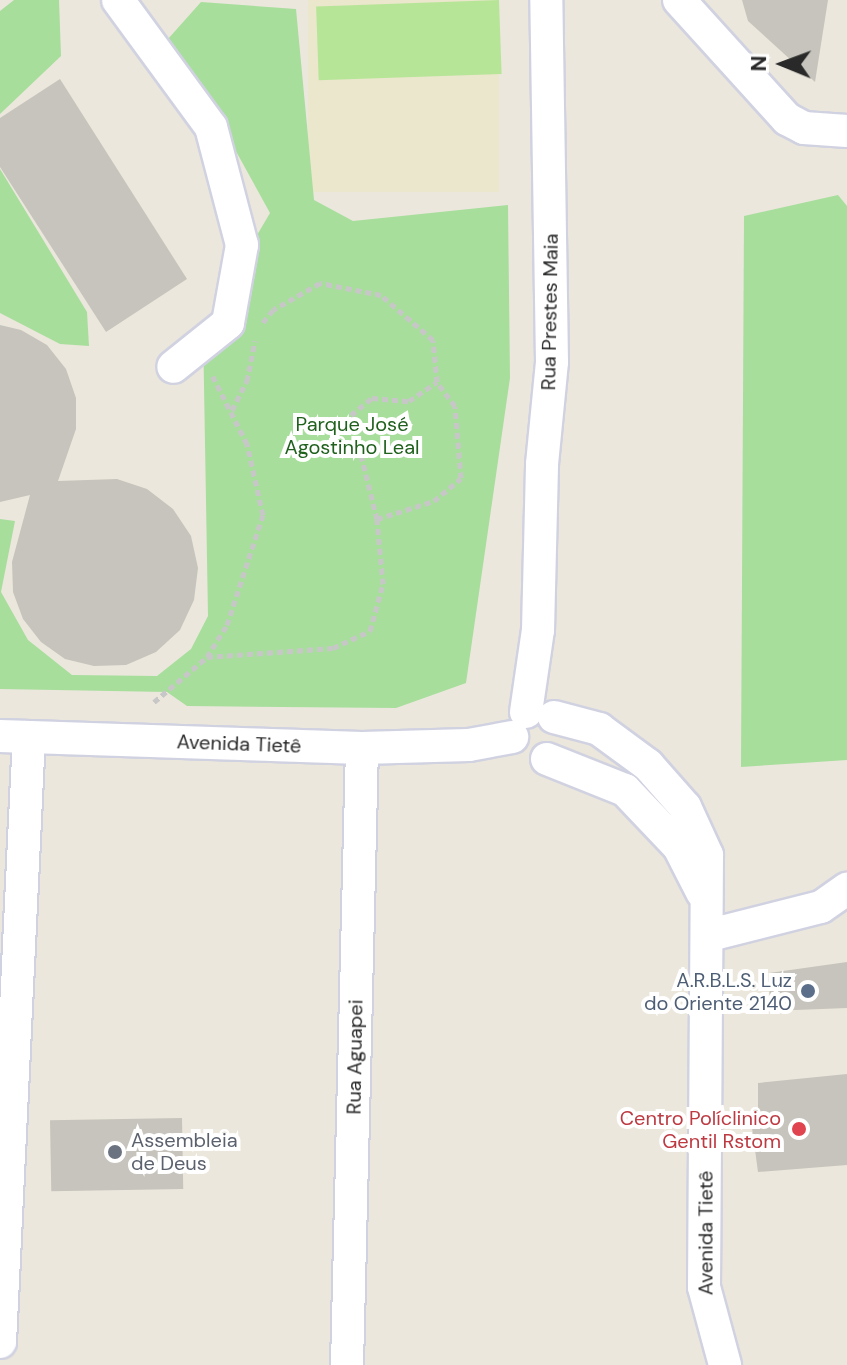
<!DOCTYPE html>
<meta charset="utf-8">
<style>
body{margin:0}
#map{position:relative;width:847px;height:1365px;overflow:hidden;background:#ebe7dc;font-family:"DM Sans",sans-serif}
div>[style]{position:absolute}
.education>*{inset:0;background:#ebe7cc;transform-origin:0 0}
.green>*{inset:0;background:#a7de9c}
.pitch>*{inset:0;background:#b7e598;transform-origin:0 0}
.building>*{inset:0;background:#c6c4bc;transform-origin:0 0}
.path>*{height:5px;margin-top:-2.5px;transform-origin:0;background:repeating-linear-gradient(90deg,#c7c7c7 0 6px,transparent 0 10px)}
.roads{filter:drop-shadow(2px 0 #d1d2e1) drop-shadow(-2px 0 #d1d2e1) drop-shadow(0 2px #d1d2e1) drop-shadow(0 -2px #d1d2e1)}
.minor>*{height:32px;margin:-16px;padding:0 16px;transform-origin:16px;border-radius:16px;background:#fff}
.dots>*{width:22px;height:22px;translate:-50% -50%;box-sizing:border-box;border:4px solid #fff;border-radius:50%}
span{translate:-50% -50%;white-space:nowrap;text-align:center;line-height:1.15;-webkit-text-stroke:8px #fff;paint-order:stroke}
.street-label{font-size:20px;color:#292929}
.park-label{font-size:20px;color:#20611e}
.service-label{font-size:20px;color:#4e5e75}
.right{translate:-100% -50%;text-align:right}
.health-label{font-size:20px;color:#be3a42}
.worship-label{font-size:20px;color:#5b616d}
.left{translate:0 -50%;text-align:left}
.north{position:absolute;left:743px;top:24px;width:80px;height:80px;-webkit-text-stroke:6px #fff;paint-order:stroke;rotate:271deg;font-size:22px;font-weight:700;line-height:32px;text-align:center;color:#292929}
.north::after{content:'';display:block;margin:auto;width:28px;height:36px;background:#292929;clip-path:polygon(50% 0,100% 100%,50% 72%,0 100%)}
</style>
<div id="map">
<div class="education">
<div style="left:308px;top:0;width:191px;height:192px"></div>
</div>
<div class="green">
<div style="clip-path:polygon(14px 0,59px 0,61px 56px,0 114px,0 11px)"></div>
<div style="clip-path:polygon(201px 2px,296px 9px,314px 200px,353px 221px,508px 205px,510px 378px,466px 683px,396px 708px,187px 706px,167px 692px,0 689px,0 519px,15px 521px,1px 592px,28px 640px,72px 675px,157px 676px,191px 649px,208px 616px,203px 327px,270px 213px,211px 106px,151px 58px)"></div>
<div style="clip-path:polygon(0 169px,87px 312px,89px 346px,60px 344px,0 313px)"></div>
<div style="clip-path:polygon(838px 195px,847px 206px,847px 760px,741px 767px,744px 216px)"></div>
</div>
<div class="pitch">
<div style="left:499px;top:0;width:74px;height:183px;rotate:88deg"></div>
</div>
<div class="building">
<div style="clip-path:polygon(742px 0,828px 0,815px 82px,748px 21px)"></div>
<div style="clip-path:polygon(60px 79px,187px 279px,106px 332px,0 167px,0 118px)"></div>
<div style="clip-path:polygon(0 325px,21px 330px,47px 345px,66px 369px,76px 398px,76px 429px,58px 481px,117px 479px,147px 489px,173px 509px,191px 536px,198px 568px,194px 600px,180px 630px,156px 652px,126px 665px,94px 666px,65px 659px,41px 642px,23px 619px,13px 592px,12px 562px,30px 495px,0 502px)"></div>
<div style="clip-path:polygon(847px 962px,847px 1008px,770px 1011px,769px 973px)"></div>
<div style="clip-path:polygon(847px 1074px,847px 1165px,758px 1172px,750px 1113px,758px 1110px,758px 1083px)"></div>
<div style="left:182px;top:1118px;width:71px;height:132px;rotate:89deg"></div>
</div>
<div class="path">
<div style="left:232px;top:410px;width:33px;rotate:-63deg"></div>
<div style="left:247px;top:381px;width:41px;rotate:-78.7deg"></div>
<div style="left:377px;top:519px;width:60px;rotate:-17.5deg"></div>
<div style="left:434px;top:501px;width:35px;rotate:-40deg"></div>
<div style="left:461px;top:478px;width:72px;rotate:-94.8deg"></div>
<div style="left:455px;top:406px;width:30px;rotate:-127deg"></div>
<div style="left:207px;top:657px;width:126px;rotate:-4.1deg"></div>
<div style="left:333px;top:648px;width:41px;rotate:-24.7deg"></div>
<div style="left:370px;top:631px;width:49px;rotate:-74.5deg"></div>
<div style="left:383px;top:584px;width:65px;rotate:-95.3deg"></div>
<div style="left:377px;top:519px;width:107px;rotate:-104deg"></div>
<div style="left:351px;top:415px;width:27px;rotate:-39deg"></div>
<div style="left:372px;top:398px;width:37px;rotate:5deg"></div>
<div style="left:409px;top:401px;width:34px;rotate:-34deg"></div>
<div style="left:437px;top:382px;width:42px;rotate:-95.4deg"></div>
<div style="left:433px;top:340px;width:69px;rotate:-139.1deg"></div>
<div style="left:381px;top:295px;width:62px;rotate:-168.9deg"></div>
<div style="left:320px;top:283px;width:54px;rotate:150.1deg"></div>
<div style="left:273px;top:310px;width:19px;rotate:129deg"></div>
<div style="left:154px;top:702px;width:70px;rotate:-40.3deg"></div>
<div style="left:207px;top:657px;width:38px;rotate:-58deg"></div>
<div style="left:227px;top:625px;width:116px;rotate:-71.9deg"></div>
<div style="left:263px;top:515px;width:73px;rotate:-102.7deg"></div>
<div style="left:247px;top:444px;width:80px;rotate:-116.9deg"></div>
</div>
<div class="roads">
<div class="minor">
<div style="left:118px;top:0;width:157px;rotate:53.8deg"></div>
<div style="left:211px;top:127px;width:122px;rotate:75.3deg"></div>
<div style="left:242px;top:245px;width:79px;rotate:100.2deg"></div>
<div style="left:228px;top:323px;width:70px;rotate:141.3deg"></div>
<div style="left:679px;top:0;width:161px;rotate:47.8deg"></div>
<div style="left:787px;top:119px;width:19px;rotate:28deg"></div>
<div style="left:804px;top:128px;width:43px;rotate:4deg"></div>
<div style="left:526px;top:712px;width:83px;rotate:-81.7deg"></div>
<div style="left:538px;top:630px;width:166px;rotate:-88.6deg"></div>
<div style="left:542px;top:464px;width:102px;rotate:-84.4deg"></div>
<div style="left:552px;top:362px;width:362px;rotate:-90.9deg"></div>
<div style="left:554px;top:717px;width:47px;rotate:14.9deg"></div>
<div style="left:599px;top:729px;width:61px;rotate:36.3deg"></div>
<div style="left:648px;top:765px;width:56px;rotate:48.6deg"></div>
<div style="left:685px;top:807px;width:53px;rotate:65.4deg"></div>
<div style="left:707px;top:855px;width:432px;rotate:90.4deg"></div>
<div style="left:704px;top:1287px;width:81px;rotate:74.9deg"></div>
<div style="left:0;top:736px;width:362px;rotate:1.9deg"></div>
<div style="left:362px;top:748px;width:107px;rotate:-1.6deg"></div>
<div style="left:469px;top:745px;width:44px;rotate:-10.5deg"></div>
<div style="left:547px;top:759px;width:84px;rotate:21.7deg"></div>
<div style="left:625px;top:790px;width:79px;rotate:46.5deg"></div>
<div style="left:679px;top:847px;width:51px;rotate:62.9deg"></div>
<div style="left:710px;top:935px;width:114px;rotate:-14.2deg"></div>
<div style="left:821px;top:907px;width:32px;rotate:-35deg"></div>
<div style="left:0;top:1342px;width:606px;rotate:-87.26deg"></div>
<div style="left:347px;top:1365px;width:617px;rotate:-88.61deg"></div>
</div>
</div>
<div class="dots">
<div style="left:808px;top:991px;background:#5c6f8a"></div>
<div style="left:799px;top:1129px;background:#e0444e"></div>
<div style="left:115px;top:1152px;background:#6b7280"></div>
</div>
<div class="street-label">
<span style="left:550px;top:312px;rotate:-89deg">Rua Prestes Maia</span>
<span style="left:239px;top:744px;rotate:2deg">Avenida Tietê</span>
<span style="left:355px;top:1057px;rotate:-89deg">Rua Aguapei</span>
<span style="left:706px;top:1233px;rotate:-90deg">Avenida Tietê</span>
</div>
<div class="park-label">
<span style="left:352px;top:436px">Parque José<br>Agostinho Leal</span>
</div>
<div class="service-label">
<span class="right" style="left:792px;top:992px">A.R.B.L.S. Luz<br>do Oriente 2140</span>
</div>
<div class="health-label">
<span class="right" style="left:781px;top:1130px">Centro Políclinico<br>Gentil Rstom</span>
</div>
<div class="worship-label">
<span class="left" style="left:131px;top:1152px">Assembleia<br>de Deus</span>
</div>
<div class="north">N</div>
</div>
